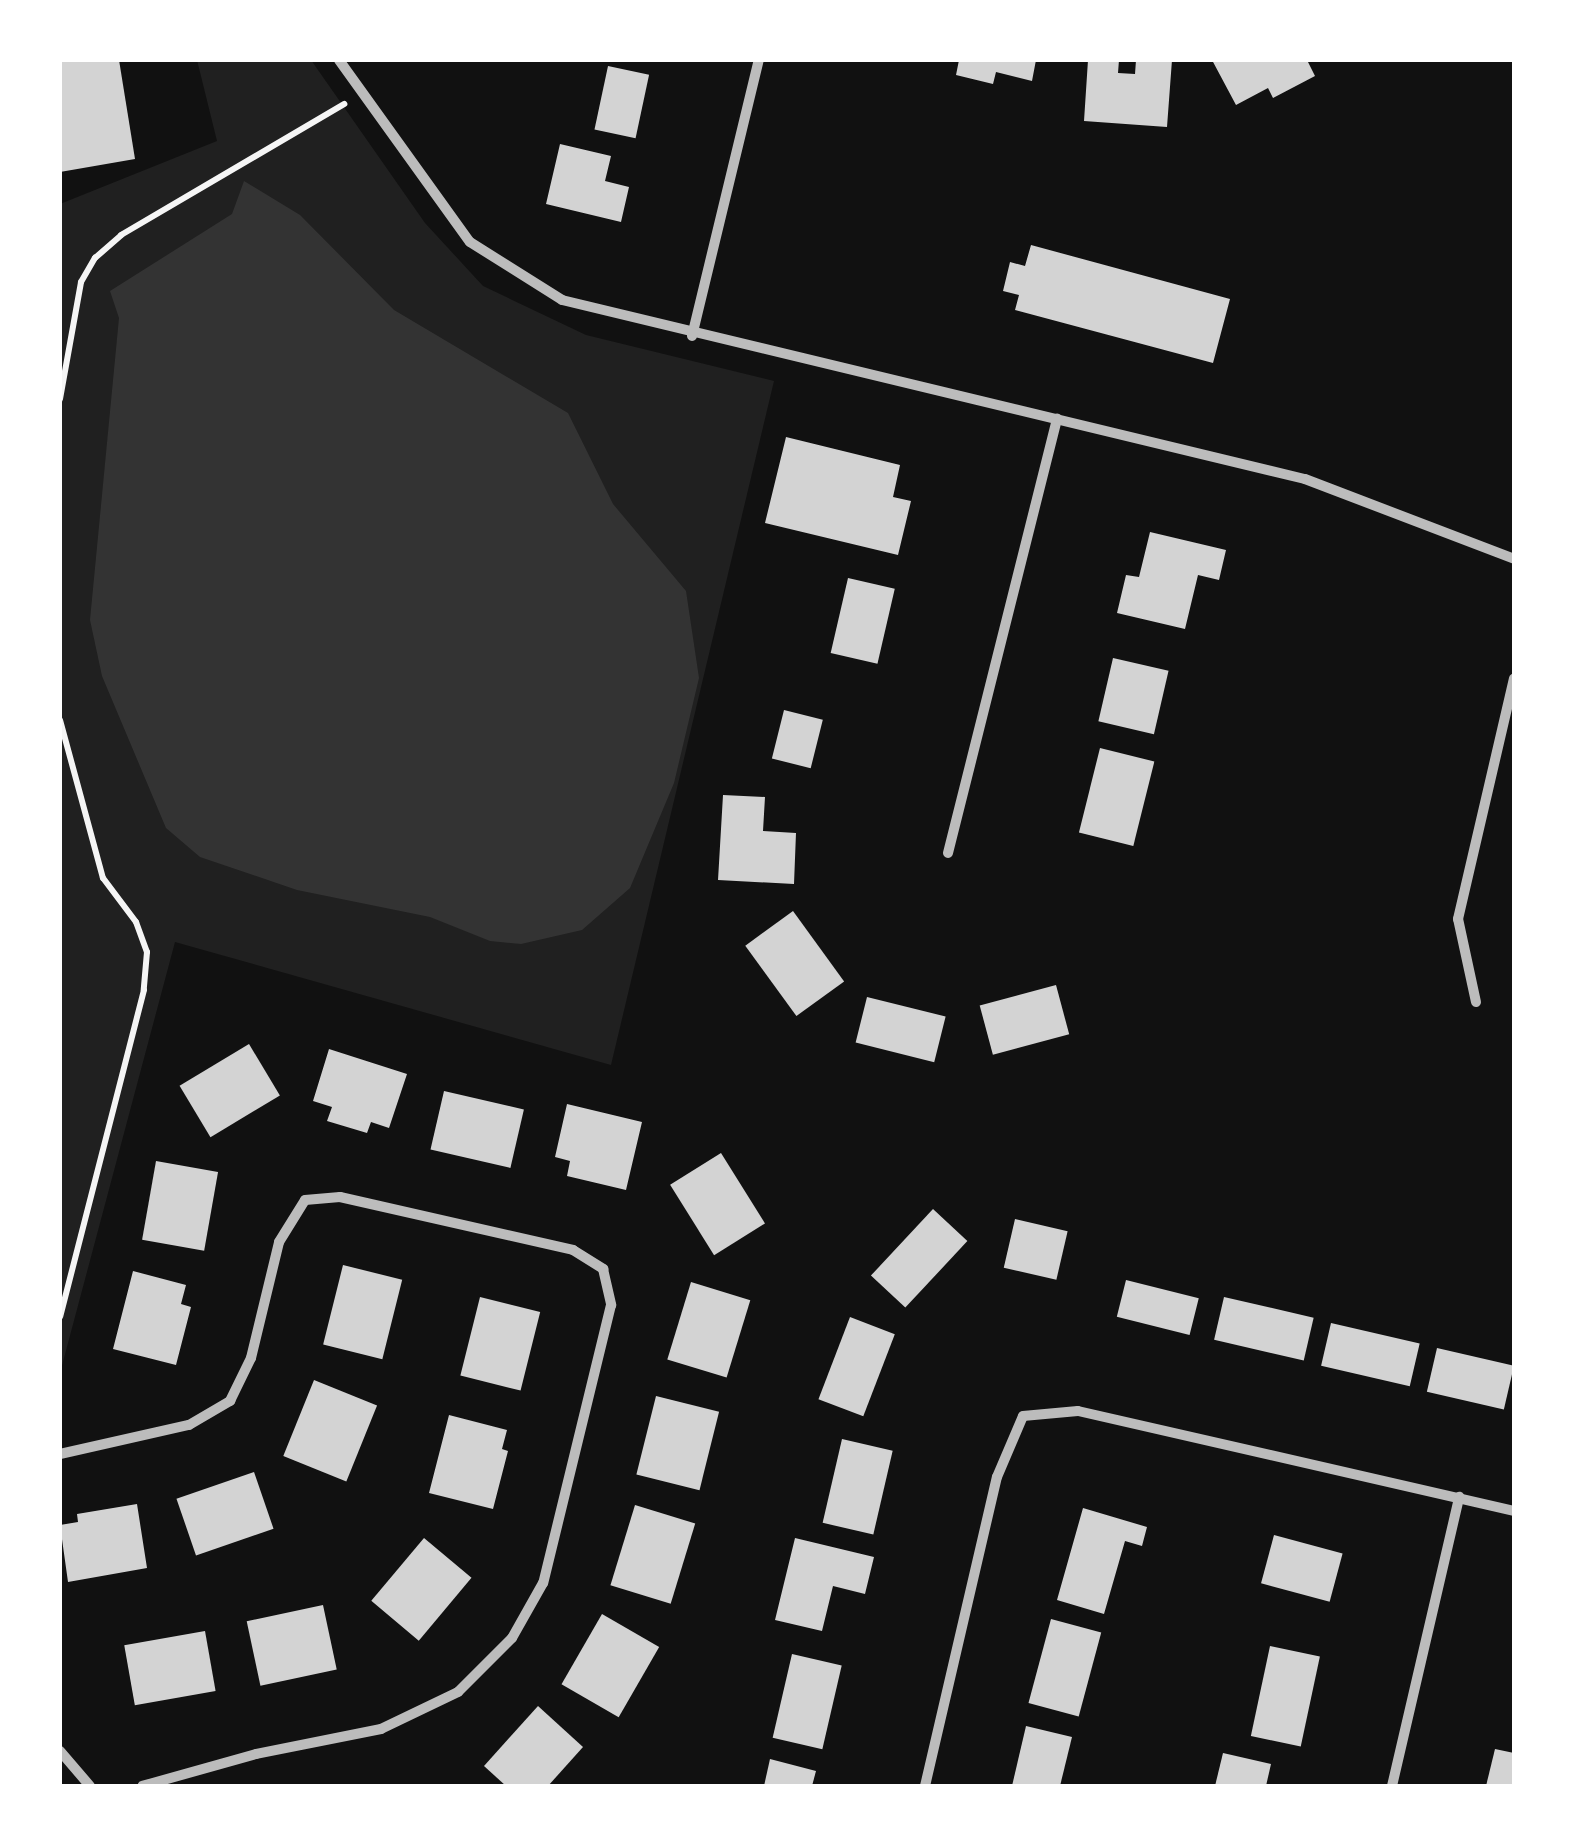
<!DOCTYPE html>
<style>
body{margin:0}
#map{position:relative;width:1574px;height:1846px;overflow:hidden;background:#111;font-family:Montserrat,sans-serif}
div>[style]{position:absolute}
.green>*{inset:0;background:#202020}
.water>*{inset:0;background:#333}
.building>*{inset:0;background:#d3d3d3;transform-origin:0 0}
.path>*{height:6px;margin:-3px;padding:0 3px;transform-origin:3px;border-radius:3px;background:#f5f5f5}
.minor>*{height:10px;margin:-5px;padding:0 5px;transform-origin:5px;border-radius:5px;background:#bcbcbc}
span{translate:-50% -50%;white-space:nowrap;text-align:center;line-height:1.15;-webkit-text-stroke:10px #fff;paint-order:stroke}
.frame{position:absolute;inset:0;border:62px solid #fff;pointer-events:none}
</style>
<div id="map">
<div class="green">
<div style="clip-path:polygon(197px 60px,311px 60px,425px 223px,483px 286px,586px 335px,774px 381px,611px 1065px,175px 942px,60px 1373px,60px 204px,217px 141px)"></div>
</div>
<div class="water">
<div style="clip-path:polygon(244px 181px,300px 215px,394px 310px,568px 413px,613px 504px,686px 591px,699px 678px,674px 783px,630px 888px,582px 930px,521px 944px,490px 941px,430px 917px,297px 890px,200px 857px,166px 828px,102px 676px,90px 620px,119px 318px,110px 291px,232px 214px)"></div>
</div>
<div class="building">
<div style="clip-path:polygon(60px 60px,119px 60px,135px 159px,60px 172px)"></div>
<div style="clip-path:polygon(959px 60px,1036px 60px,1032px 81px,996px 72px,993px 84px,956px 75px)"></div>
<div style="clip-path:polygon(1088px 60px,1119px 60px,1118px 73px,1135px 74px,1136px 60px,1172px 60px,1167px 127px,1084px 121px)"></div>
<div style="clip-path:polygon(1212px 60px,1307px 60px,1315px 76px,1273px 98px,1268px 88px,1236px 105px)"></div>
<div style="left:608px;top:66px;width:42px;height:65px;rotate:12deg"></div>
<div style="clip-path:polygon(560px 144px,611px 156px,605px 181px,629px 187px,621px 222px,546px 204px)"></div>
<div style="clip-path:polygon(1031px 245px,1230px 299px,1213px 363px,1015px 310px,1019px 295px,1003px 291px,1010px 262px,1025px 266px)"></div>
<div style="clip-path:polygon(786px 437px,900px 465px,893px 497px,911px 501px,898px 555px,765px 523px)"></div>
<div style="clip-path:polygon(1150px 532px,1226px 550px,1219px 580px,1198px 575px,1185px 629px,1117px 613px,1126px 575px,1139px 577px)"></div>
<div style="left:848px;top:578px;width:48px;height:77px;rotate:13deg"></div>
<div style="left:1113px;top:658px;width:57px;height:65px;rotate:13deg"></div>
<div style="left:784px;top:710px;width:40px;height:50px;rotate:14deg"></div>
<div style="left:1100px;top:748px;width:56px;height:87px;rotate:14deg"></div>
<div style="clip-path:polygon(723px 795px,765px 797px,763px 831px,796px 833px,794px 884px,718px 880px)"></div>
<div style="left:793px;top:911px;width:87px;height:59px;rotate:54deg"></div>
<div style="left:1056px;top:985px;width:51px;height:79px;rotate:75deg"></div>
<div style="left:867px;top:997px;width:81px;height:47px;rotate:14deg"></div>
<div style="left:249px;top:1044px;width:60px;height:81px;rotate:59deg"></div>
<div style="clip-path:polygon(329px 1049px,407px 1074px,389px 1128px,371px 1122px,367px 1133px,327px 1121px,332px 1107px,313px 1101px)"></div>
<div style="left:444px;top:1091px;width:82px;height:60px;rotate:13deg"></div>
<div style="clip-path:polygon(567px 1104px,642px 1122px,626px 1190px,567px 1176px,570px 1161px,555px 1157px)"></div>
<div style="left:721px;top:1153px;width:83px;height:60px;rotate:58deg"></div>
<div style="left:156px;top:1161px;width:63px;height:80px;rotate:10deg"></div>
<div style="left:933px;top:1209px;width:47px;height:91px;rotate:43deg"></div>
<div style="left:1015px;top:1219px;width:54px;height:50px;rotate:13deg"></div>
<div style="left:343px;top:1265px;width:61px;height:82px;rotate:14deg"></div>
<div style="clip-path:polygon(133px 1271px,186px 1285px,181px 1304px,191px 1307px,176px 1365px,113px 1349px)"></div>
<div style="left:1126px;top:1280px;width:75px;height:38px;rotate:14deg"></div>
<div style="left:691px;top:1282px;width:62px;height:81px;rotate:17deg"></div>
<div style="left:480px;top:1297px;width:62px;height:81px;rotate:14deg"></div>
<div style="left:1224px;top:1297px;width:92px;height:44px;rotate:13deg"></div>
<div style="left:850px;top:1317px;width:48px;height:88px;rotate:21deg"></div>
<div style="left:1331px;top:1323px;width:91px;height:44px;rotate:13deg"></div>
<div style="left:1437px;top:1348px;width:79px;height:45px;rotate:13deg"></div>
<div style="left:314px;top:1380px;width:68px;height:82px;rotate:22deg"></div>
<div style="left:656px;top:1396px;width:65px;height:81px;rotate:14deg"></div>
<div style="clip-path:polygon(449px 1415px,507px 1430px,502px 1449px,508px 1451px,493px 1509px,429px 1493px)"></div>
<div style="left:842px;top:1439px;width:52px;height:86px;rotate:13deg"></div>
<div style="left:254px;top:1472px;width:60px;height:82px;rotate:71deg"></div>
<div style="clip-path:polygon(137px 1504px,147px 1568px,68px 1582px,60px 1525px,78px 1522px,77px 1514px)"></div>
<div style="left:635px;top:1505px;width:63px;height:84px;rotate:17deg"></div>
<div style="clip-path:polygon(1083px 1508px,1147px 1527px,1142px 1546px,1125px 1541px,1104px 1614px,1057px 1600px)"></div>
<div style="left:1274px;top:1535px;width:71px;height:50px;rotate:15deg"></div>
<div style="left:424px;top:1538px;width:62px;height:82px;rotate:40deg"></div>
<div style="clip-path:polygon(795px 1538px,874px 1557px,865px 1594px,833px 1586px,822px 1631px,775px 1620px)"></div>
<div style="left:323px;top:1605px;width:66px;height:78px;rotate:78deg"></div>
<div style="left:602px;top:1614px;width:66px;height:81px;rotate:30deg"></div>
<div style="left:1051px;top:1619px;width:52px;height:87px;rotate:15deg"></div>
<div style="left:205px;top:1631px;width:61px;height:82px;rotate:80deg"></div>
<div style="left:1270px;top:1646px;width:51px;height:92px;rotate:12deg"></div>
<div style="left:792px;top:1654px;width:51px;height:86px;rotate:13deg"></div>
<div style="clip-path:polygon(538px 1706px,583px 1747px,548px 1786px,506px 1786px,484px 1766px)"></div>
<div style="clip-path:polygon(1026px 1726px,1072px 1737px,1060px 1786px,1012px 1786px)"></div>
<div style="clip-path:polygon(1495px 1749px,1514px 1753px,1514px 1786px,1486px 1786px)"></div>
<div style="clip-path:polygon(1223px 1753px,1271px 1764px,1266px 1786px,1215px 1786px)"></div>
<div style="clip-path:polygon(770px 1759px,816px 1771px,812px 1786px,764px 1786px)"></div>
</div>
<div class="path">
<div style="left:60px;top:399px;width:119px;rotate:-79.8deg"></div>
<div style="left:81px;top:282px;width:28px;rotate:-60deg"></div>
<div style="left:95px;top:258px;width:35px;rotate:-41deg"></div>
<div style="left:121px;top:235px;width:259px;rotate:-30.4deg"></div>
<div style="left:60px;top:720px;width:164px;rotate:74.8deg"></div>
<div style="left:103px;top:878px;width:55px;rotate:53.1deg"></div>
<div style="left:136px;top:922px;width:32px;rotate:70deg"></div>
<div style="left:147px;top:952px;width:38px;rotate:95deg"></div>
<div style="left:144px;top:990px;width:337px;rotate:104.4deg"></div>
</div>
<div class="minor">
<div style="left:339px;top:60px;width:224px;rotate:54.3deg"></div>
<div style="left:470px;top:242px;width:109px;rotate:32.2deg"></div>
<div style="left:562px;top:300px;width:764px;rotate:13.55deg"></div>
<div style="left:1305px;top:479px;width:224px;rotate:20.9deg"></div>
<div style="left:692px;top:336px;width:284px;rotate:-76.4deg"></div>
<div style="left:948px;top:853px;width:448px;rotate:-75.9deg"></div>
<div style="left:1476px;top:1002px;width:85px;rotate:-102.2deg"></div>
<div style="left:1458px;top:919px;width:247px;rotate:-76.9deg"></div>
<div style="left:60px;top:1454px;width:132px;rotate:-12.7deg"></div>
<div style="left:189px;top:1425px;width:48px;rotate:-30.3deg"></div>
<div style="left:230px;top:1401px;width:48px;rotate:-64deg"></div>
<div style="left:251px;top:1358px;width:119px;rotate:-76.4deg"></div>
<div style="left:279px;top:1242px;width:49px;rotate:-58.2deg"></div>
<div style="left:305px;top:1200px;width:35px;rotate:-5deg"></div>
<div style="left:340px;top:1197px;width:239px;rotate:12.8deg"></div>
<div style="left:573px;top:1250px;width:36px;rotate:32deg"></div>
<div style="left:603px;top:1269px;width:37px;rotate:77deg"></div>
<div style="left:611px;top:1305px;width:286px;rotate:103.7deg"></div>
<div style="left:543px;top:1583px;width:63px;rotate:119.4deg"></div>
<div style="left:512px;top:1638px;width:76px;rotate:135deg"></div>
<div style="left:458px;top:1692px;width:85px;rotate:154.3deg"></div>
<div style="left:381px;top:1729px;width:127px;rotate:168.7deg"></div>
<div style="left:256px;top:1754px;width:118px;rotate:164.3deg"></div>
<div style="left:60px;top:1751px;width:46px;rotate:49.4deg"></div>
<div style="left:925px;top:1786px;width:317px;rotate:-76.9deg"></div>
<div style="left:997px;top:1477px;width:66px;rotate:-66.9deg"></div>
<div style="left:1023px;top:1416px;width:55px;rotate:-5.2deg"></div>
<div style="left:1078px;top:1411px;width:447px;rotate:12.9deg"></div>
<div style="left:1392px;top:1786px;width:297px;rotate:-76.9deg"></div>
</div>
<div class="frame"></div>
</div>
